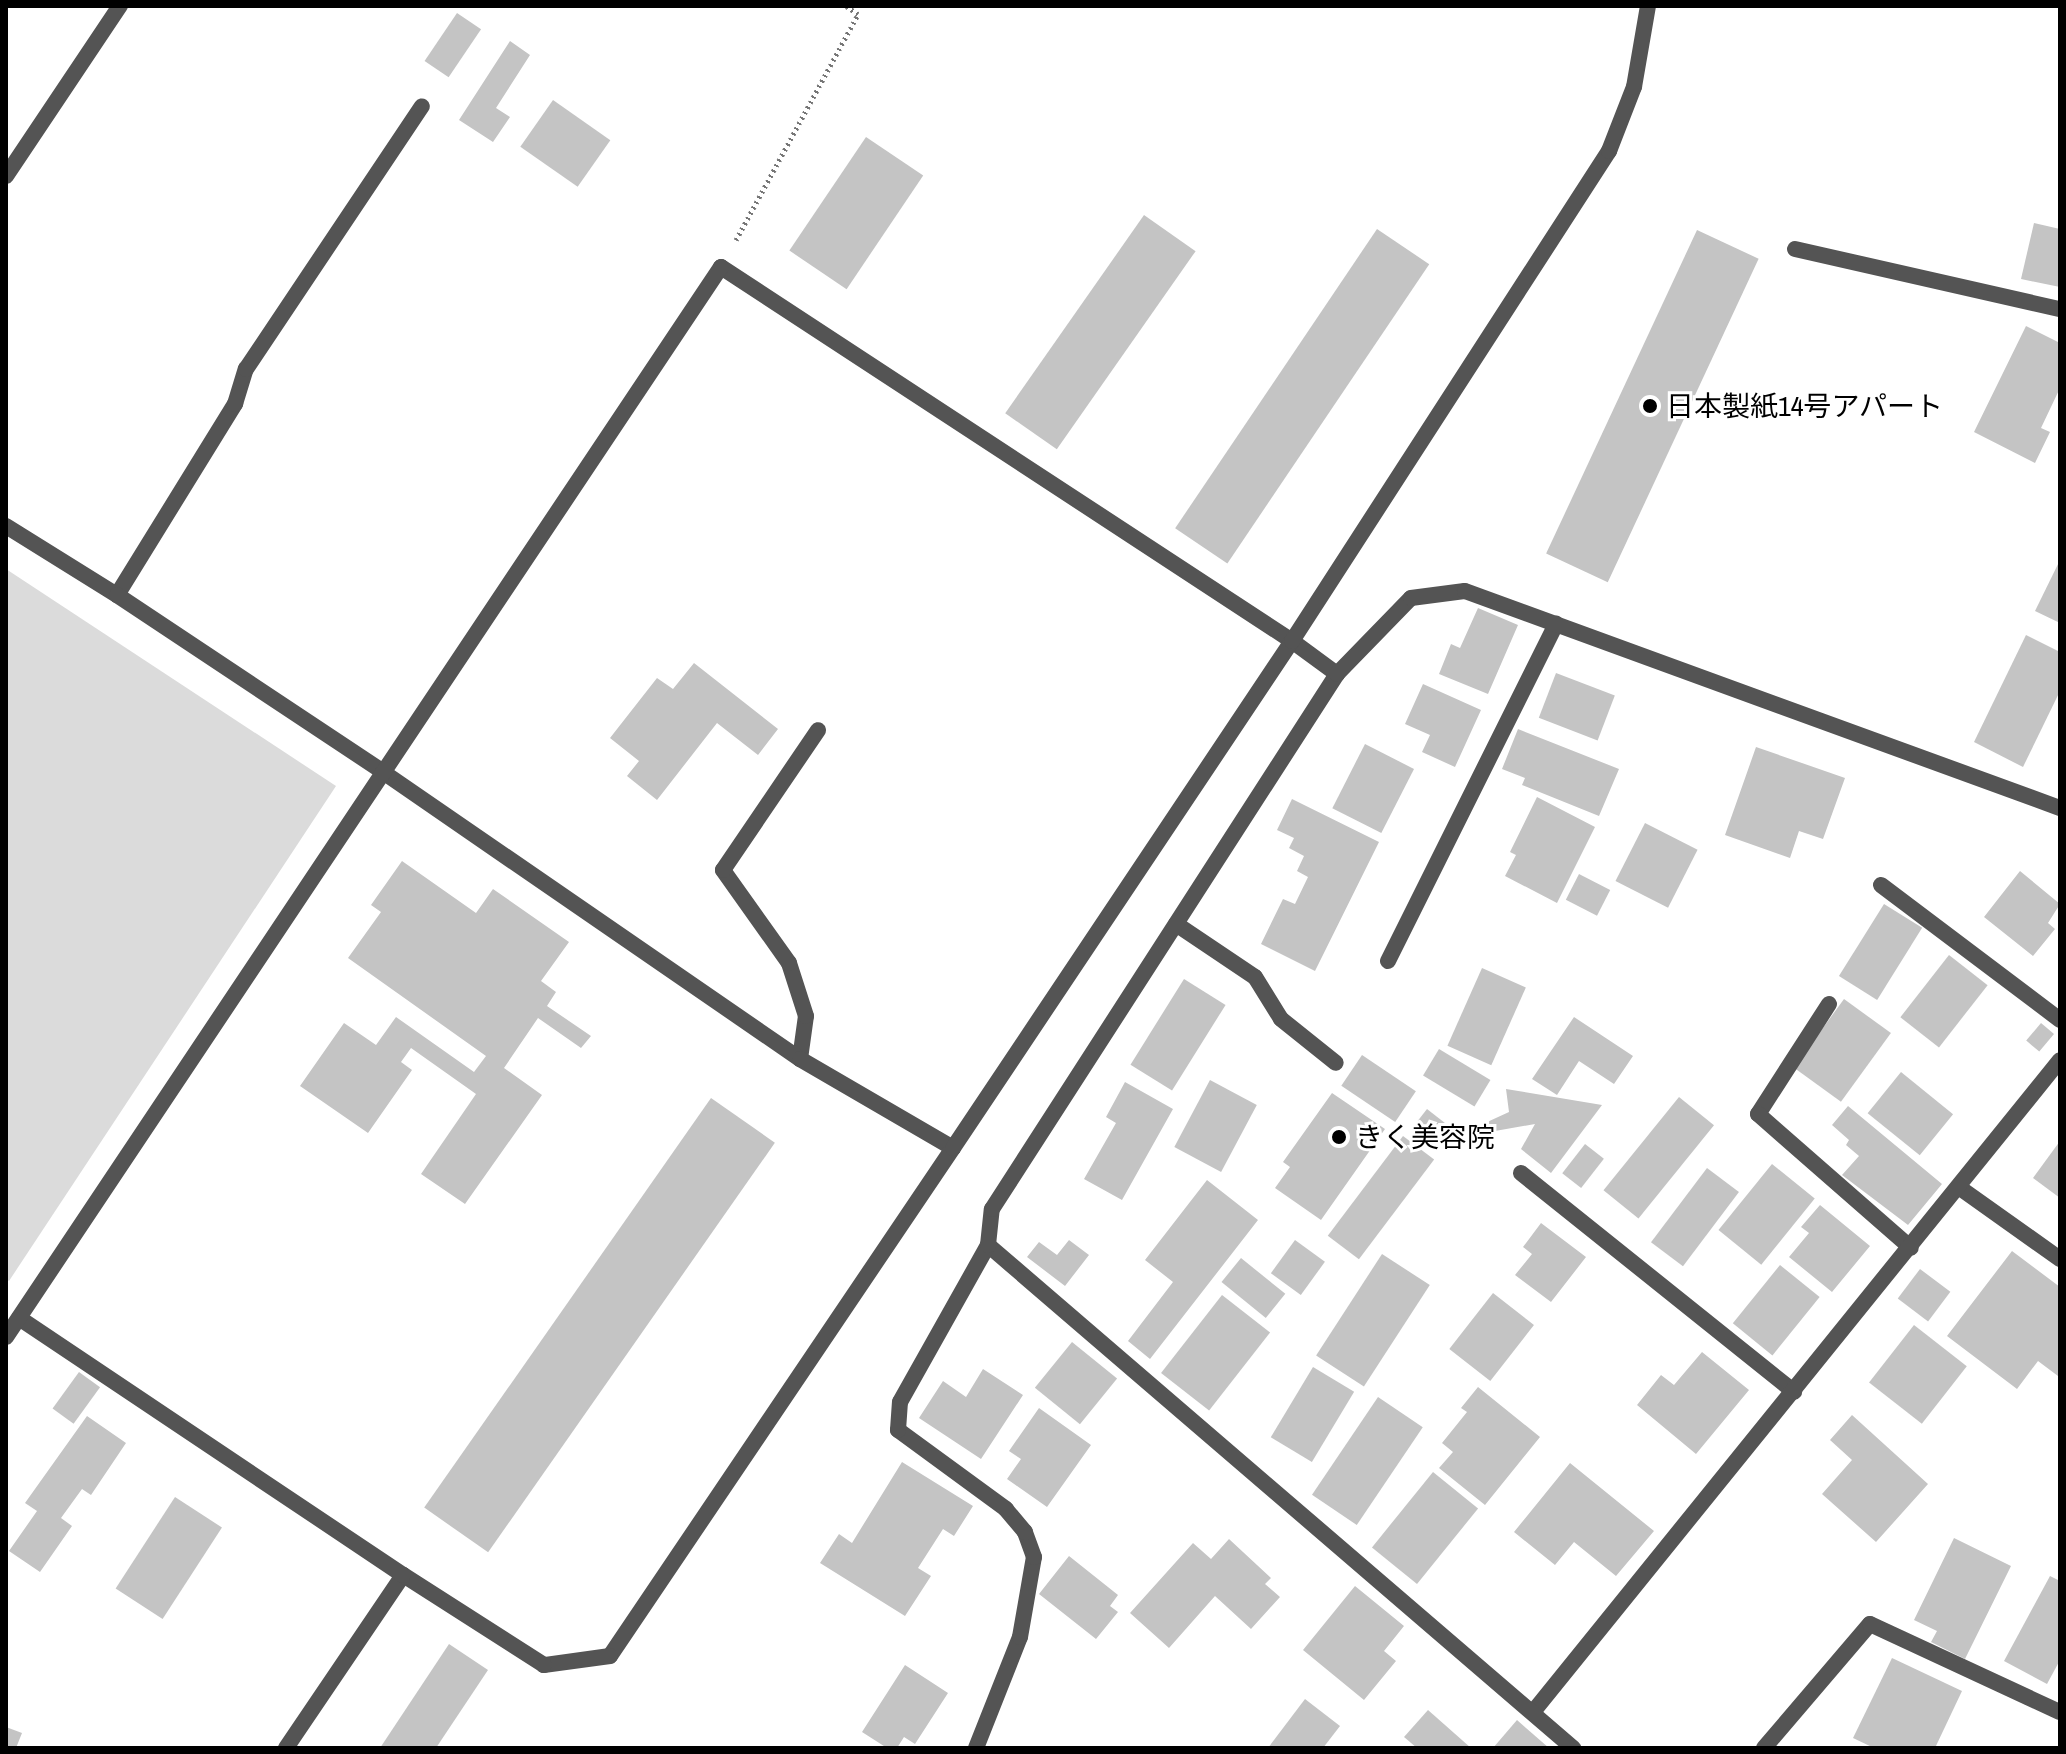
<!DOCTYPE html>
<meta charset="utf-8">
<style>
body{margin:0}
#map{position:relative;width:2066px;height:1754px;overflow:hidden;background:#fff;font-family:"Archivo Narrow","Noto Sans JP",sans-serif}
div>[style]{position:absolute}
.green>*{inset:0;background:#dbdbdb}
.building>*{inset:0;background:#c4c4c4;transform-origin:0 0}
.path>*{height:5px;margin-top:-2.5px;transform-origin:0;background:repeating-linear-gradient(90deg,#767676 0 2px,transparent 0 6px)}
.lane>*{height:16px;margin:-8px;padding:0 8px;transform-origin:8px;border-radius:8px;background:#545454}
.street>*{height:16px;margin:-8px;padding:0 8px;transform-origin:8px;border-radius:8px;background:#545454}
.dots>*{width:22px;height:22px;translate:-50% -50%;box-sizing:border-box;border:4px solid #fff;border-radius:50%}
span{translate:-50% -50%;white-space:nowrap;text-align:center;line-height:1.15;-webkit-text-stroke:6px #fff;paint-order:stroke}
.poi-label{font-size:28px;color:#000}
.left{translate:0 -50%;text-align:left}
.frame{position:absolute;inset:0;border:8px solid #000;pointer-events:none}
</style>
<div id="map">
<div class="green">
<div style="clip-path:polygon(6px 569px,336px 786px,9px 1281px,6px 1279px)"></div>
</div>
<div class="building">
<div style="left:457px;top:13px;width:29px;height:58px;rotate:34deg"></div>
<div style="clip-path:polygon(510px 41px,530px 55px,496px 108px,510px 117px,493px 142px,459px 120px)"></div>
<div style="left:553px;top:100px;width:70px;height:57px;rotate:35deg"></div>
<div style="left:866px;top:137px;width:69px;height:137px;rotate:34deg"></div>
<div style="left:1144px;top:215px;width:63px;height:242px;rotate:35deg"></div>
<div style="clip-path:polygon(2034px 223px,2060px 229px,2060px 287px,2021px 279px)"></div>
<div style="left:1377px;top:229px;width:63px;height:361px;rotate:34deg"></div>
<div style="left:1697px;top:230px;width:68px;height:357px;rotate:25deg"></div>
<div style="clip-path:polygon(2026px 326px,2060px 343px,2060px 388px,2041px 428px,2050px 432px,2035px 463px,1974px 432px)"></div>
<div style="clip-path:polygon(2060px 560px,2060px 623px,2035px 611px)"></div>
<div style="clip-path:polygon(1478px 608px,1518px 625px,1488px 694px,1439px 674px,1451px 644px,1460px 648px)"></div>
<div style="clip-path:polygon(2026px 635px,2060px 652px,2060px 691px,2023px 767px,1974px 742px)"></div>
<div style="clip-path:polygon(694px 663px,778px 729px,758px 755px,717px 723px,657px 800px,627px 776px,639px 761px,610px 738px,657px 678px,673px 689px)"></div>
<div style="left:1556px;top:673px;width:63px;height:48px;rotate:21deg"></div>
<div style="clip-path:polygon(1423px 684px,1481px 710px,1455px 767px,1422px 752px,1430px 735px,1405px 724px)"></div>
<div style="clip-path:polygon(1518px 729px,1619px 769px,1599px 816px,1522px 785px,1525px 778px,1502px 769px)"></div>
<div style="left:1365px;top:744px;width:55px;height:72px;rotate:27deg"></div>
<div style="clip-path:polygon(1756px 747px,1845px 778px,1823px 839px,1799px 831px,1790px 858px,1725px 835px)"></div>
<div style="clip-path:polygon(1537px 797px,1595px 827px,1557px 903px,1505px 876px,1516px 855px,1510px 852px)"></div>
<div style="clip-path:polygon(1292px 799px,1379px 842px,1315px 971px,1261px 944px,1283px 899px,1295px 904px,1308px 877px,1297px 871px,1304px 856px,1289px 848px,1294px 838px,1277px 830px)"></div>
<div style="left:1645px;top:823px;width:59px;height:65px;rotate:27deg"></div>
<div style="clip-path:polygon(402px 861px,476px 913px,493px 889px,569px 942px,541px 981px,556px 992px,547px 1006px,591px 1036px,581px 1048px,538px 1018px,504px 1068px,542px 1095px,465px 1204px,421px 1174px,476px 1094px,411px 1048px,401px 1062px,412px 1070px,368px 1133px,300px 1086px,344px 1023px,376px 1045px,396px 1017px,474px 1072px,486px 1056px,348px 958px,381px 912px,371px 905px)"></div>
<div style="clip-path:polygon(2020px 871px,2060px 904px,2048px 923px,2055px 929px,2033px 956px,1984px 917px)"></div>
<div style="left:1579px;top:874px;width:35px;height:29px;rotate:27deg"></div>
<div style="left:1884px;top:904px;width:45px;height:85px;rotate:32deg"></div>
<div style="left:1949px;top:955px;width:49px;height:79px;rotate:38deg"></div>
<div style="left:1482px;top:968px;width:48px;height:85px;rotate:24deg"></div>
<div style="left:1184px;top:979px;width:49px;height:101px;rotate:32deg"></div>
<div style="left:1844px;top:999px;width:58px;height:85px;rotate:36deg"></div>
<div style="clip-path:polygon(1574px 1017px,1633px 1056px,1614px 1084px,1579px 1061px,1557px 1095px,1532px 1079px)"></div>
<div style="left:2041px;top:1023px;width:17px;height:23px;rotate:40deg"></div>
<div style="left:1439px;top:1049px;width:60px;height:31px;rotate:31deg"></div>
<div style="left:1362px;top:1055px;width:65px;height:37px;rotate:34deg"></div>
<div style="left:1901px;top:1072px;width:67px;height:53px;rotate:39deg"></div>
<div style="left:1210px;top:1080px;width:53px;height:76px;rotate:28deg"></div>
<div style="clip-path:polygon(1125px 1082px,1173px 1109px,1122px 1200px,1084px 1179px,1116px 1123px,1106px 1117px)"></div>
<div style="clip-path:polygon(1506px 1089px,1602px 1105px,1551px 1173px,1521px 1149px,1535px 1124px,1495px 1131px,1485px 1123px,1509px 1112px)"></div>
<div style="clip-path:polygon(1332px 1093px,1385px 1129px,1321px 1220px,1275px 1188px,1290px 1167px,1283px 1162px)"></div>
<div style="left:1679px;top:1097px;width:45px;height:120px;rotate:39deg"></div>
<div style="left:711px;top:1098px;width:78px;height:500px;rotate:35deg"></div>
<div style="clip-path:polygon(1848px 1106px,1942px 1184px,1908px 1225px,1842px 1175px,1859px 1156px,1846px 1145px,1849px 1140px,1832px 1125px)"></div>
<div style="left:1427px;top:1109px;width:28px;height:26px;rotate:38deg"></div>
<div style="left:1403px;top:1136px;width:39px;height:125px;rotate:37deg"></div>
<div style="clip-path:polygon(2060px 1141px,2060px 1198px,2033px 1178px)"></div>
<div style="left:1585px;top:1144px;width:24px;height:37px;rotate:38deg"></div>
<div style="left:1772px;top:1164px;width:55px;height:85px;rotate:39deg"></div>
<div style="left:1707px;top:1168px;width:40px;height:93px;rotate:37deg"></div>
<div style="clip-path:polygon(1207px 1180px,1258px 1220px,1150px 1359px,1128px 1341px,1173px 1282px,1145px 1260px)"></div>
<div style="clip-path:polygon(1820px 1205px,1870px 1246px,1832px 1292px,1789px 1257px,1809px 1233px,1801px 1227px)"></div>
<div style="clip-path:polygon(1541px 1223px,1586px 1257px,1551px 1302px,1515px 1275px,1532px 1254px,1523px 1247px)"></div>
<div style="clip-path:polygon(1069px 1240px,1089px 1255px,1065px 1286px,1027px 1257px,1039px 1242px,1057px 1255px)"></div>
<div style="left:1295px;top:1240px;width:37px;height:41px;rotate:36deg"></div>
<div style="clip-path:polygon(2012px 1251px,2060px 1287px,2060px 1372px,2058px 1376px,2038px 1361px,2017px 1389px,1947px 1336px)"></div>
<div style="left:1382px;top:1254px;width:57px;height:121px;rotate:33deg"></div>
<div style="left:1241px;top:1258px;width:57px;height:31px;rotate:39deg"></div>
<div style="left:1780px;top:1265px;width:51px;height:75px;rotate:39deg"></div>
<div style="left:1920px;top:1269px;width:38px;height:37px;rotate:37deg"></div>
<div style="left:1493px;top:1293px;width:52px;height:71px;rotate:38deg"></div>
<div style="left:1222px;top:1295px;width:61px;height:99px;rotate:38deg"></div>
<div style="left:1914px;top:1325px;width:67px;height:73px;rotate:38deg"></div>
<div style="left:1072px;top:1342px;width:58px;height:59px;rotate:39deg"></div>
<div style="clip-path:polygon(1702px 1352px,1749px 1390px,1696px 1454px,1637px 1405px,1661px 1375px,1674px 1385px)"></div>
<div style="left:1313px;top:1367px;width:48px;height:82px;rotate:31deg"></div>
<div style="clip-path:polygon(983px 1369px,1023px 1395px,981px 1459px,919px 1418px,943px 1381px,966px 1397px)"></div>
<div style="left:79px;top:1372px;width:26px;height:45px;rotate:36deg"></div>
<div style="clip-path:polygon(1478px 1387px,1540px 1437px,1485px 1505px,1439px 1468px,1453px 1452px,1442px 1443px,1467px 1412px,1461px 1408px)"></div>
<div style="left:1378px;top:1397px;width:54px;height:118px;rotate:34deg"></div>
<div style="clip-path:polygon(1039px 1408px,1091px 1445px,1047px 1507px,1007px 1479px,1021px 1459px,1009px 1451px)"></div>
<div style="clip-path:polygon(1852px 1415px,1928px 1484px,1876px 1542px,1822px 1494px,1852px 1460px,1830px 1440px)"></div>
<div style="clip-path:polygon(87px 1416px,126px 1443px,91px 1495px,82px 1489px,61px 1518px,72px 1526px,40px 1572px,9px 1551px,37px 1511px,25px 1503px)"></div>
<div style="clip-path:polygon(902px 1462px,973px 1506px,954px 1536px,943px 1529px,918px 1568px,931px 1576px,905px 1616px,820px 1563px,839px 1534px,852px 1543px)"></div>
<div style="clip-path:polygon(1570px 1463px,1654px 1531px,1616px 1576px,1574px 1542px,1555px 1565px,1514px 1532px)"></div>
<div style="left:1433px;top:1472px;width:58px;height:97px;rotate:39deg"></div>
<div style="left:175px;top:1497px;width:56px;height:109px;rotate:33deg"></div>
<div style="clip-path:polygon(1954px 1538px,2011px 1566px,1965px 1659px,1931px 1642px,1937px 1631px,1914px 1620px)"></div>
<div style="clip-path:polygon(1229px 1539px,1271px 1578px,1265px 1584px,1280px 1597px,1251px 1629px,1215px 1596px,1169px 1648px,1130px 1613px,1193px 1543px,1211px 1559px)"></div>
<div style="clip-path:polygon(1069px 1556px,1118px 1595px,1110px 1606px,1118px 1612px,1096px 1639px,1039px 1594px)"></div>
<div style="clip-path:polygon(2050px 1576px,2060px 1581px,2060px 1660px,2047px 1684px,2004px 1661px)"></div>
<div style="clip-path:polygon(1355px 1586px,1404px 1626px,1384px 1651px,1396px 1661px,1364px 1700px,1303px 1650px)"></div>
<div style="clip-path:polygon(449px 1644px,488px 1670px,436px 1748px,380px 1748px)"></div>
<div style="clip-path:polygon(1892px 1658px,1962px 1691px,1935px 1748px,1874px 1748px,1853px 1738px)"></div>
<div style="clip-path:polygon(905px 1665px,948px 1693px,915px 1744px,904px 1737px,897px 1748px,887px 1748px,862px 1732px)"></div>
<div style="clip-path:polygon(1305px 1699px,1340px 1726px,1323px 1748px,1268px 1748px)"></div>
<div style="clip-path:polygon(1428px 1710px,1471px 1748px,1417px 1748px,1404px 1737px)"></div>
<div style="clip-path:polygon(1517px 1720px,1549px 1748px,1493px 1748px)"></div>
<div style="clip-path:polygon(6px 1727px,22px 1733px,16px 1748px,6px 1748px)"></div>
</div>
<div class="path">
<div style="left:736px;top:240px;width:257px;rotate:-61.6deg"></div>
<div style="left:858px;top:14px;width:14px;rotate:-146deg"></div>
</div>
<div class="lane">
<div style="left:6px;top:176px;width:205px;rotate:-56.2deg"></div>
<div style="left:721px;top:267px;width:683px;rotate:33.22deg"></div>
<div style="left:117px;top:595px;width:225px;rotate:-58.3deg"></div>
<div style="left:235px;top:404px;width:37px;rotate:-73deg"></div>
<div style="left:246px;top:369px;width:316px;rotate:-56.2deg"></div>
<div style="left:1881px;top:885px;width:224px;rotate:37deg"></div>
<div style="left:1176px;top:924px;width:95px;rotate:33.9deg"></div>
<div style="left:1255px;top:977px;width:49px;rotate:58.2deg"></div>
<div style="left:1281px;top:1019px;width:70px;rotate:38.7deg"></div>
<div style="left:1388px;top:961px;width:377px;rotate:-63.5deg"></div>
<div style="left:1829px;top:1004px;width:131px;rotate:122.8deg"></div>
<div style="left:1758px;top:1114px;width:203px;rotate:41.2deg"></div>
<div style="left:800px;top:1059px;width:43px;rotate:-82.1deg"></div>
<div style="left:806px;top:1016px;width:56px;rotate:-107.8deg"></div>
<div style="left:789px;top:963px;width:114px;rotate:-125.4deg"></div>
<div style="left:723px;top:870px;width:169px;rotate:-55.8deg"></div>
<div style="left:1521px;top:1173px;width:350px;rotate:38.7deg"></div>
<div style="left:1960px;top:1188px;width:123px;rotate:35.4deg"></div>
<div style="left:1533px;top:1712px;width:838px;rotate:-51.05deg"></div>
<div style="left:286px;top:1748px;width:209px;rotate:-55.9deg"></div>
<div style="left:1764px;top:1748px;width:163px;rotate:-49.5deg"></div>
<div style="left:1870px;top:1624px;width:209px;rotate:24.9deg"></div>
</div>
<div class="street">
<div style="left:1795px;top:249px;width:272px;rotate:12.8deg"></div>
<div style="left:6px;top:526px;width:131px;rotate:31.9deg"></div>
<div style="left:117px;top:595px;width:320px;rotate:33.6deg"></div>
<div style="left:383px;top:772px;width:506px;rotate:34.54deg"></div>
<div style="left:800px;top:1059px;width:177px;rotate:30.2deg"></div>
<div style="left:953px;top:1148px;width:613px;rotate:124.03deg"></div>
<div style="left:610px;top:1656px;width:67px;rotate:172.2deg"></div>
<div style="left:544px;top:1665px;width:167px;rotate:-147.4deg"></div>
<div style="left:403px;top:1575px;width:462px;rotate:-146.2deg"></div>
<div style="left:1292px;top:641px;width:56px;rotate:36.3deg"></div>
<div style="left:953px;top:1148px;width:610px;rotate:-56.23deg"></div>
<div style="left:1292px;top:641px;width:584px;rotate:-57.1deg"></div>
<div style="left:1609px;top:151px;width:69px;rotate:-68.7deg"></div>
<div style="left:1634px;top:87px;width:82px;rotate:-80.2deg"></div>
<div style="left:988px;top:1245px;width:772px;rotate:40.69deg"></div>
<div style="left:6px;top:1337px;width:1287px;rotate:-56.25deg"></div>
<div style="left:976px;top:1748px;width:119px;rotate:-68.4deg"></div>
<div style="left:1020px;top:1637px;width:81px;rotate:-80.1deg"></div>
<div style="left:1034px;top:1557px;width:27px;rotate:-110deg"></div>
<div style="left:1025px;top:1532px;width:30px;rotate:-130deg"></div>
<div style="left:1006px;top:1509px;width:134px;rotate:-143.8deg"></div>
<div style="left:898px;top:1430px;width:28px;rotate:-86deg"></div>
<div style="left:900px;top:1402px;width:180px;rotate:-60.7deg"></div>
<div style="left:988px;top:1245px;width:36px;rotate:-84deg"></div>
<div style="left:992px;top:1209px;width:637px;rotate:-57.18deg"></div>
<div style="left:1337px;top:674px;width:106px;rotate:-45.8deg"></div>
<div style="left:1411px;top:598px;width:54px;rotate:-7.4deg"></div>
<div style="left:1465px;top:591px;width:633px;rotate:20.04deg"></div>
</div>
<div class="dots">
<div style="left:1650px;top:406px;background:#000"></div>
<div style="left:1339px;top:1137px;background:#000"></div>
</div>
<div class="poi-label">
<span class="left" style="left:1666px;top:406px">日本製紙14号アパート</span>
<span class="left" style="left:1355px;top:1137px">きく美容院</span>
</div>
<div class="frame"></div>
</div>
